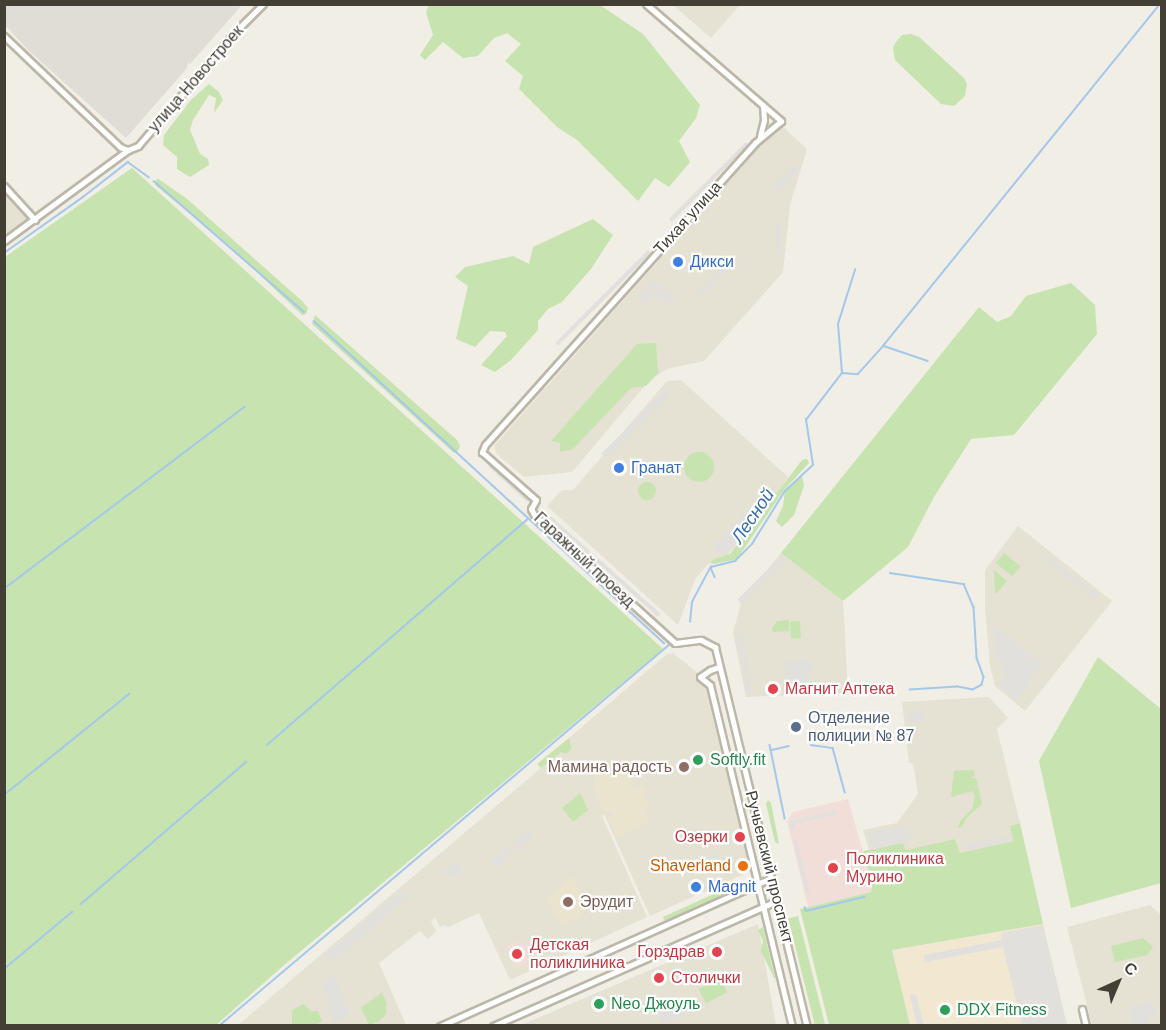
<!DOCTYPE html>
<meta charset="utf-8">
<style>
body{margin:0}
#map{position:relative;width:1166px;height:1030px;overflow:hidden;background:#f1eee5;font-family:Arial,sans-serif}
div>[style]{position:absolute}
.residential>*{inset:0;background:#e5e1d3}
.commercial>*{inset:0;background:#f2e7d0}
.industrial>*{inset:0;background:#e0ddd6}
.education>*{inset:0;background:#eae4cf}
.medical>*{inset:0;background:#f1ded8}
.green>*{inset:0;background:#c7e3af;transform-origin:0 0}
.round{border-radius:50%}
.parking>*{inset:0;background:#e2e0dd;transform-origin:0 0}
.stream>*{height:1.5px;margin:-0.75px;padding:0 0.75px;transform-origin:0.75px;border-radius:0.75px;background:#a4c8eb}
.roads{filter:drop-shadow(2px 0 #bcb7a8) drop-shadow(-2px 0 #bcb7a8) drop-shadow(0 2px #bcb7a8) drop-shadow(0 -2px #bcb7a8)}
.minor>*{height:5px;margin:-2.5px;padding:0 2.5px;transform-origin:2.5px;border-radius:2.5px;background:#fff}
.dots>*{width:16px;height:16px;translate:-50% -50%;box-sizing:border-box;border:3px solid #fff;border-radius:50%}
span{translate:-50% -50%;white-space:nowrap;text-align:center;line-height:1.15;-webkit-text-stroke:4.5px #fff;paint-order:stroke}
.street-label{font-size:16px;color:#433f35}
.shop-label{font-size:16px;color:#366cbe}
.left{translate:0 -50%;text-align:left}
.health-label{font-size:16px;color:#be3a42}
.right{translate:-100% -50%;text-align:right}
.service-label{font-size:16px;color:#4e5e75}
.leisure-label{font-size:16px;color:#27864d}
.education-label{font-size:16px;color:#785e54}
.food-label{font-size:16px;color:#c56008}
.water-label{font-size:18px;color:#356da8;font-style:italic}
.frame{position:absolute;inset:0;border:6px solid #433f35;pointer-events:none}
.north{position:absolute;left:1088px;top:952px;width:60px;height:60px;-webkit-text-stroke:4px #fff;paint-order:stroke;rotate:44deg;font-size:16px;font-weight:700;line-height:24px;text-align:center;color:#433f35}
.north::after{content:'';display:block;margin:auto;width:21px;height:27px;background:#433f35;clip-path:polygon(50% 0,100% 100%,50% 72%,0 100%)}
</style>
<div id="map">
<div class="residential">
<div style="clip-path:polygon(673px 5px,740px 5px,711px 38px)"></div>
<div style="clip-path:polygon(780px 124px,807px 149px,790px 205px,783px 272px,704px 361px,667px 369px,648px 382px,572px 472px,524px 477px,496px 453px,494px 446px)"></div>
<div style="clip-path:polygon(4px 190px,36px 223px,5px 244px,4px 244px)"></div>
<div style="clip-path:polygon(681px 380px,788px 477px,760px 518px,727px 556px,710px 562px,695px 579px,678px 625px,547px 506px,562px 490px,573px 490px,667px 381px)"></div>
<div style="clip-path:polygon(1018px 526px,1112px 601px,1025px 711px,995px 686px,990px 666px,985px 606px,985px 570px)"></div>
<div style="clip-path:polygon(781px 553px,843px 601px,848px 693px,746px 697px,733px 633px,741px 603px)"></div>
<div style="clip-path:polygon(673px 653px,705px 679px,753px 870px,650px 916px,604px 814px,602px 816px,647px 917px,510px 980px,479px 913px,448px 927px,444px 925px,440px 927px,435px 917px,431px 922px,436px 931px,428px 939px,420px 931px,379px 963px,406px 1025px,237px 1026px,561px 751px,572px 749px,569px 738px,666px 655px)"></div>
<div style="clip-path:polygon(989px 697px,1008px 718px,997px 729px,1020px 823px,1010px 826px,1013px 841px,960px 853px,955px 839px,906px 850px,903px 843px,870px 852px,863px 830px,897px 823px,918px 794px,913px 763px,909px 763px,902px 702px)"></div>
<div style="clip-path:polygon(1150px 905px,1161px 915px,1161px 1025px,1092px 1025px,1067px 927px)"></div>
<div style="clip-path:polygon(758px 924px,776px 1025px,521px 1025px)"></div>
</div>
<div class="commercial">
<div style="clip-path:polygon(1043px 924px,1067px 1025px,910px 1025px,892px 950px)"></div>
</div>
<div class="industrial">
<div style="clip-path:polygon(4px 5px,5px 4px,242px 5px,190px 64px,188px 62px,187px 68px,126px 138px,28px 50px,5px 25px)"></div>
</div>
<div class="education">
<div style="clip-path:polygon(624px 759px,627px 767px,625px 768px,636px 788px,644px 785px,648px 791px,643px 794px,649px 807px,645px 810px,650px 821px,617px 838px,607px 818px,612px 815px,611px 812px,605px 814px,593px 787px,596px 771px)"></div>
<div style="clip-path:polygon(569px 878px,573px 878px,592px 909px,588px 909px,563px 926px,547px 900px)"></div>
</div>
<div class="medical">
<div style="clip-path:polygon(848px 799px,872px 884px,871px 892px,808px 907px,787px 821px,793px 812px)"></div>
<div style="clip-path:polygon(518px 941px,519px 945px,527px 942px,529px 946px,523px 951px,531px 961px,517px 969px,507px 946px)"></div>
</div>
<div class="green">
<div style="clip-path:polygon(429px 5px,600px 5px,643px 34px,700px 105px,696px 118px,679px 141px,690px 162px,669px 187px,655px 178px,638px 201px,577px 140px,557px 127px,519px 89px,523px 76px,505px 61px,521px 44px,507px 33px,494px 38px,478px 56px,463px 58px,443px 42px,425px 60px,420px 55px,433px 35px,426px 12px)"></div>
<div style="clip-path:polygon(911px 34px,919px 37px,964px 78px,967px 84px,965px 96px,954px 106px,941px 104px,895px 60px,893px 48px,896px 42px,902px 35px)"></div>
<div style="clip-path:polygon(209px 84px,219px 92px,223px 100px,214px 113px,216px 98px,209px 95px,193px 120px,190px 130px,200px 154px,208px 159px,209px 165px,190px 177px,177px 169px,177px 157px,163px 145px,164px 135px,190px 101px)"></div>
<div style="clip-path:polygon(132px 168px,663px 649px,283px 966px,216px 1025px,5px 1025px,5px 257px)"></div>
<div style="clip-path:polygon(157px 178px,186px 198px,302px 301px,308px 308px,306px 314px,302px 315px,227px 244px,155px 185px)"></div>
<div style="clip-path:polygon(593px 219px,613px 235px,591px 269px,562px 302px,548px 309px,538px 321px,538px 330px,511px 360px,495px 372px,481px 365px,507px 336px,505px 332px,490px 331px,475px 347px,456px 339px,468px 286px,455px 277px,465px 267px,513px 256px,529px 264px,533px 247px)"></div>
<div style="clip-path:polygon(1071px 283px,1095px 305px,1097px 334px,1014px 435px,971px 439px,934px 497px,908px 547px,843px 601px,781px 553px,979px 307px,997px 322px,1011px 316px,1026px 296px)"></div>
<div style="clip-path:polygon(315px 315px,457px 440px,460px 446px,458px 451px,454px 453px,312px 324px)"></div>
<div style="clip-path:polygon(656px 343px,658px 373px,646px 386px,631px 388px,573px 449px,560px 452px,560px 443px,551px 441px,637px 344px)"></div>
<div class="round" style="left:684px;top:452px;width:30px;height:30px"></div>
<div style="clip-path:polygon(802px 460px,807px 459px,809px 463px,784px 490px,737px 559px,714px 564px,710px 563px,714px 559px,730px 554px)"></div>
<div style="clip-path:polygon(802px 475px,804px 486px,794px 515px,782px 527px,776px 521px,783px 506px,785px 491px)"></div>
<div class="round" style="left:638px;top:482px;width:18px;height:18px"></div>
<div style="left:1004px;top:553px;width:21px;height:13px;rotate:39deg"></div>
<div style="clip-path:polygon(994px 570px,1007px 581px,997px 593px,995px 593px)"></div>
<div style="clip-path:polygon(789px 620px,789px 631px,773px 632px,772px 628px,777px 621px)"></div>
<div style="left:800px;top:621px;width:17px;height:10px;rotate:87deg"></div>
<div style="clip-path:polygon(1098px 657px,1161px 709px,1161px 883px,1071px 908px,1039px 761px)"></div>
<div style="clip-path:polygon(569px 738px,572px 749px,566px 754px,561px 752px,541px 768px,537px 764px)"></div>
<div style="clip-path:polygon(968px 770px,974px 770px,975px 776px,970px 778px,976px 778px,978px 785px,972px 787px,978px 786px,982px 804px,966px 818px,962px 827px,958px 828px,961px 820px,972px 809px,975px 796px,973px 791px,951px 797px,954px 771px)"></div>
<div style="clip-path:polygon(580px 793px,588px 810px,573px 822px,562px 808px)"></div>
<div style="clip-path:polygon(768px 800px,771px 803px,779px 844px,775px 842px,766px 804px)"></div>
<div style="clip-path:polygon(1020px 823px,1043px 924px,892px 950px,910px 1025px,829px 1025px,800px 909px,871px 892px,872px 884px,863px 851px,903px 843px,906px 850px,955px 839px,960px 853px,1013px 841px,1010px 826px)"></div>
<div style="clip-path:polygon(738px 883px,745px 887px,668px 921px,664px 920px,663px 917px)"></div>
<div style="left:798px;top:916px;width:112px;height:10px;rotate:76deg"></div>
<div style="clip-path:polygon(763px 927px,776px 982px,761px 951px,763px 941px,758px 930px)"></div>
<div style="clip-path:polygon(1143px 938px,1153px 947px,1147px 955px,1115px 962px,1111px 946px)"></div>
<div style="left:720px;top:978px;width:16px;height:24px;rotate:63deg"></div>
<div style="clip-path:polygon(382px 992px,387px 1005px,385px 1006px,387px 1013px,378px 1022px,369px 1025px,361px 1008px)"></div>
<div style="clip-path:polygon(304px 1004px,311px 1011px,318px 1011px,322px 1021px,314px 1026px,292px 1025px,292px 1010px)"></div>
</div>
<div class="parking">
<div style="left:746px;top:142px;width:4px;height:109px;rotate:45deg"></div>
<div style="left:796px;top:164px;width:6px;height:33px;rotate:45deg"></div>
<div style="clip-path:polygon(725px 182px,728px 184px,684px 233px,682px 231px)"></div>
<div style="clip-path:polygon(775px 225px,780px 225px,781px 254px,777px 254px)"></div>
<div style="left:648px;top:250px;width:4px;height:131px;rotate:45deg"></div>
<div style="left:733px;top:259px;width:4px;height:50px;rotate:45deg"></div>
<div style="clip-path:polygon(649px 266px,651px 268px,623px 300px,620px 298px)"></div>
<div style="clip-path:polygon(655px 280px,676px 299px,671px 304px,666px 300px,663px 302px,654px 294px,657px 291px,654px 289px,650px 292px,653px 295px,645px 304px,638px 298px)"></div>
<div style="left:542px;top:386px;width:4px;height:64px;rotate:45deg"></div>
<div style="left:666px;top:389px;width:6px;height:91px;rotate:45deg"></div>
<div style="clip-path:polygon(491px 463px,530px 498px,527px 502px,488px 466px)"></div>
<div style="left:749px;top:508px;width:13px;height:52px;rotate:42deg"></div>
<div style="clip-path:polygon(546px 512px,661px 614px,658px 617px,544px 515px)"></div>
<div style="left:1045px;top:554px;width:68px;height:4px;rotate:38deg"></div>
<div style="left:782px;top:555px;width:6px;height:63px;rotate:45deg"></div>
<div style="clip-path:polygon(994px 626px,1042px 664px,1017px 700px,998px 685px,1007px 674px,1001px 667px,1004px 663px,995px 656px)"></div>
<div style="clip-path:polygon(741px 633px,753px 694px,749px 695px,736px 634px)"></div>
<div style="clip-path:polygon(814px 660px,814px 668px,809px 672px,810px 692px,788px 693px,784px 661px)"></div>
<div style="left:908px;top:712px;width:16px;height:10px"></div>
<div style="clip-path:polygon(837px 810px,838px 814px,794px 824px,795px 829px,790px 830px,789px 822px)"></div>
<div style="clip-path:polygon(905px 825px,908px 837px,914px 836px,915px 839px,873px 850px,869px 833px)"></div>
<div style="left:528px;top:831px;width:8px;height:21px;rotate:50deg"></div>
<div style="left:1011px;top:836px;width:5px;height:47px;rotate:79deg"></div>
<div style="clip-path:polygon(796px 839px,810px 893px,806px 894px,793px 840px)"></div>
<div style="left:507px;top:848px;width:8px;height:20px;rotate:50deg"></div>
<div style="clip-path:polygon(456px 861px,463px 877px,441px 872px)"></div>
<div style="clip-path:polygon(403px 890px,408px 897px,334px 960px,330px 959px,326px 954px)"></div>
<div style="clip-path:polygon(1043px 925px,1067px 1025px,1022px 1025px,1003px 947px,925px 962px,924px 955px,1002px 940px,1001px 933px)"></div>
<div style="clip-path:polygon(333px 976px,349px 1011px,346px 1013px,347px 1017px,334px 1023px,326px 1006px,331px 1003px,321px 982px)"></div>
<div style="left:674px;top:994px;width:23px;height:23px;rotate:67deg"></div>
<div style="clip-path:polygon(916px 994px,924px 1025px,917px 1025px,910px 995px)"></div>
<div style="clip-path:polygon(1152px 1002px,1155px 1016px,1149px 1018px,1148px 1025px,1134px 1025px,1130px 1007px)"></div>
</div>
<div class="stream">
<div style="left:154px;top:181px;width:199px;rotate:41.1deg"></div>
<div style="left:4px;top:253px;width:97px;rotate:-35.3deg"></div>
<div style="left:83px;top:197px;width:57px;rotate:-37.9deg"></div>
<div style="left:128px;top:162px;width:26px;rotate:36deg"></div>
<div style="left:314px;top:321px;width:476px;rotate:42.6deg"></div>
<div style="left:884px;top:346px;width:46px;rotate:18.8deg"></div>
<div style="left:842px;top:373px;width:16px;rotate:4deg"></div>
<div style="left:858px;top:374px;width:38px;rotate:-48deg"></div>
<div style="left:883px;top:346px;width:440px;rotate:-51deg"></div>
<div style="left:711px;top:568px;width:10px;rotate:66deg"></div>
<div style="left:890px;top:573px;width:75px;rotate:8.5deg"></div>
<div style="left:964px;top:584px;width:25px;rotate:67deg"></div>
<div style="left:974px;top:607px;width:51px;rotate:86.6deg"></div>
<div style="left:977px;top:658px;width:20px;rotate:70deg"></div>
<div style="left:984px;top:677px;width:8px;rotate:104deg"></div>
<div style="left:982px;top:685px;width:10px;rotate:151deg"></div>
<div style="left:973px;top:690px;width:16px;rotate:-169deg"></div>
<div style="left:957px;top:687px;width:47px;rotate:176.3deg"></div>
<div style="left:5px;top:588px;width:300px;rotate:-37.1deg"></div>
<div style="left:690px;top:622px;width:20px;rotate:-84deg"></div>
<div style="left:692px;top:602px;width:40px;rotate:-62deg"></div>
<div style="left:711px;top:567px;width:25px;rotate:-14deg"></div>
<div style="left:735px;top:561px;width:24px;rotate:-45deg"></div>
<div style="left:752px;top:544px;width:62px;rotate:-58.1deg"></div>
<div style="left:785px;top:491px;width:38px;rotate:-43deg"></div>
<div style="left:813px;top:465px;width:46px;rotate:-98.8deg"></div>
<div style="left:806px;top:420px;width:59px;rotate:-52.5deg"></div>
<div style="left:842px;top:373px;width:49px;rotate:-94.7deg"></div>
<div style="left:838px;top:324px;width:57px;rotate:-72.5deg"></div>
<div style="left:267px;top:745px;width:344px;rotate:-40.9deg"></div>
<div style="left:770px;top:745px;width:75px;rotate:78.4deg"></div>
<div style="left:811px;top:745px;width:22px;rotate:8deg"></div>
<div style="left:833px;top:748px;width:46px;rotate:74.7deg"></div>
<div style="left:772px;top:750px;width:17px;rotate:-13deg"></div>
<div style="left:4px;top:795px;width:161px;rotate:-38.9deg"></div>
<div style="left:81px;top:904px;width:218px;rotate:-40.7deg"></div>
<div style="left:805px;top:907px;width:4px;rotate:76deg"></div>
<div style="left:806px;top:911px;width:60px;rotate:-13.6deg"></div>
<div style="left:4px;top:969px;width:89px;rotate:-40deg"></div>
<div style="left:219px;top:1026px;width:591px;rotate:-40.26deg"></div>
</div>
<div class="roads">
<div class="minor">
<div style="left:646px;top:4px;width:179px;rotate:40.9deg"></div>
<div style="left:781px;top:121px;width:34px;rotate:140deg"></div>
<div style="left:755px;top:143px;width:405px;rotate:131.8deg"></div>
<div style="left:485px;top:445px;width:8px;rotate:113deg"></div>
<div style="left:482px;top:452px;width:72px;rotate:41.6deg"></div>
<div style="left:536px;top:500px;width:10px;rotate:119deg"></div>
<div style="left:531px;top:509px;width:8px;rotate:60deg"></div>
<div style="left:535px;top:516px;width:189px;rotate:42.2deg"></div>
<div style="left:675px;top:643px;width:26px;rotate:-7deg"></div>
<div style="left:701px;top:640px;width:16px;rotate:27deg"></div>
<div style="left:715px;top:647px;width:390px;rotate:76.4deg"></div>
<div style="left:4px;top:36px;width:161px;rotate:43.7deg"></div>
<div style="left:120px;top:147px;width:9px;rotate:21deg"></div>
<div style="left:760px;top:136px;width:16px;rotate:-76deg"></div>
<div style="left:764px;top:120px;width:14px;rotate:-94deg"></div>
<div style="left:4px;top:186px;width:46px;rotate:47.6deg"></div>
<div style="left:4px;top:241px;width:154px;rotate:-36.3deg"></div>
<div style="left:128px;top:150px;width:11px;rotate:-22deg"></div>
<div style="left:138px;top:146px;width:154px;rotate:-49.5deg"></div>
<div style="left:238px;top:29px;width:35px;rotate:-45deg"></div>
<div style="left:719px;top:667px;width:9px;rotate:162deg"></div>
<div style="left:710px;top:670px;width:12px;rotate:145deg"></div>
<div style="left:700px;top:677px;width:13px;rotate:39deg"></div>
<div style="left:710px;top:685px;width:351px;rotate:76.5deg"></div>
<div style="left:1082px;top:1009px;width:17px;rotate:77deg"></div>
<div style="left:440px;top:1026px;width:363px;rotate:-24.1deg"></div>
<div style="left:493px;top:1026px;width:310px;rotate:-23.8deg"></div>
</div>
</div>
<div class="dots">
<div style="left:678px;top:262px;background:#3f7fe0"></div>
<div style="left:619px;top:468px;background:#3f7fe0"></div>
<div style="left:773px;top:689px;background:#e0444e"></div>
<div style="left:796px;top:727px;background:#5c6f8a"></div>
<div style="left:698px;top:760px;background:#2e9e5b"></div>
<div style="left:684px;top:767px;background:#8d6e63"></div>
<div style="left:740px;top:837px;background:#e0444e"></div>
<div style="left:743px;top:866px;background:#e8710a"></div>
<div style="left:833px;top:868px;background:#e0444e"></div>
<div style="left:696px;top:887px;background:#3f7fe0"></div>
<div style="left:568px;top:902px;background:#8d6e63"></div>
<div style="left:717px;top:952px;background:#e0444e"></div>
<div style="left:517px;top:954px;background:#e0444e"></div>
<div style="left:659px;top:978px;background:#e0444e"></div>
<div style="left:599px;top:1004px;background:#2e9e5b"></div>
<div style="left:945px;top:1010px;background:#2e9e5b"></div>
</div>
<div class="street-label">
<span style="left:196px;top:79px;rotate:-49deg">улица Новостроек</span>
<span style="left:688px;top:218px;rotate:-48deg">Тихая улица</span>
<span style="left:584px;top:560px;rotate:43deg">Гаражный проезд</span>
<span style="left:769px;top:867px;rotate:76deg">Ручьевский проспект</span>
</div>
<div class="shop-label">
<span class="left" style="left:690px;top:262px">Дикси</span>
<span class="left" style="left:631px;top:468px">Гранат</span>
<span class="left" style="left:708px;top:887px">Magnit</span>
</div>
<div class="health-label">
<span class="left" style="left:785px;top:689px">Магнит Аптека</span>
<span class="right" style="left:728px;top:837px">Озерки</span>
<span class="left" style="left:846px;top:868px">Поликлиника<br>Мурино</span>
<span class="left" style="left:530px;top:954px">Детская<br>поликлиника</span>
<span class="right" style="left:705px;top:952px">Горздрав</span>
<span class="left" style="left:671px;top:978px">Столички</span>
</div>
<div class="service-label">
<span class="left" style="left:808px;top:727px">Отделение<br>полиции № 87</span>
</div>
<div class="leisure-label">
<span class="left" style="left:710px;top:760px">Softly.fit</span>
<span class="left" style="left:611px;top:1004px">Neo Джоуль</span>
<span class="left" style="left:957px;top:1010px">DDX Fitness</span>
</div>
<div class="education-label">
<span class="right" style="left:672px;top:767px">Мамина радость</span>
<span class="left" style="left:580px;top:902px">Эрудит</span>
</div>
<div class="food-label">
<span class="right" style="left:731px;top:866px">Shaverland</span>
</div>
<div class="water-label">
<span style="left:753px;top:516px;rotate:-56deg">Лесной</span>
</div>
<div class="frame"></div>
<div class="north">С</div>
</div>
